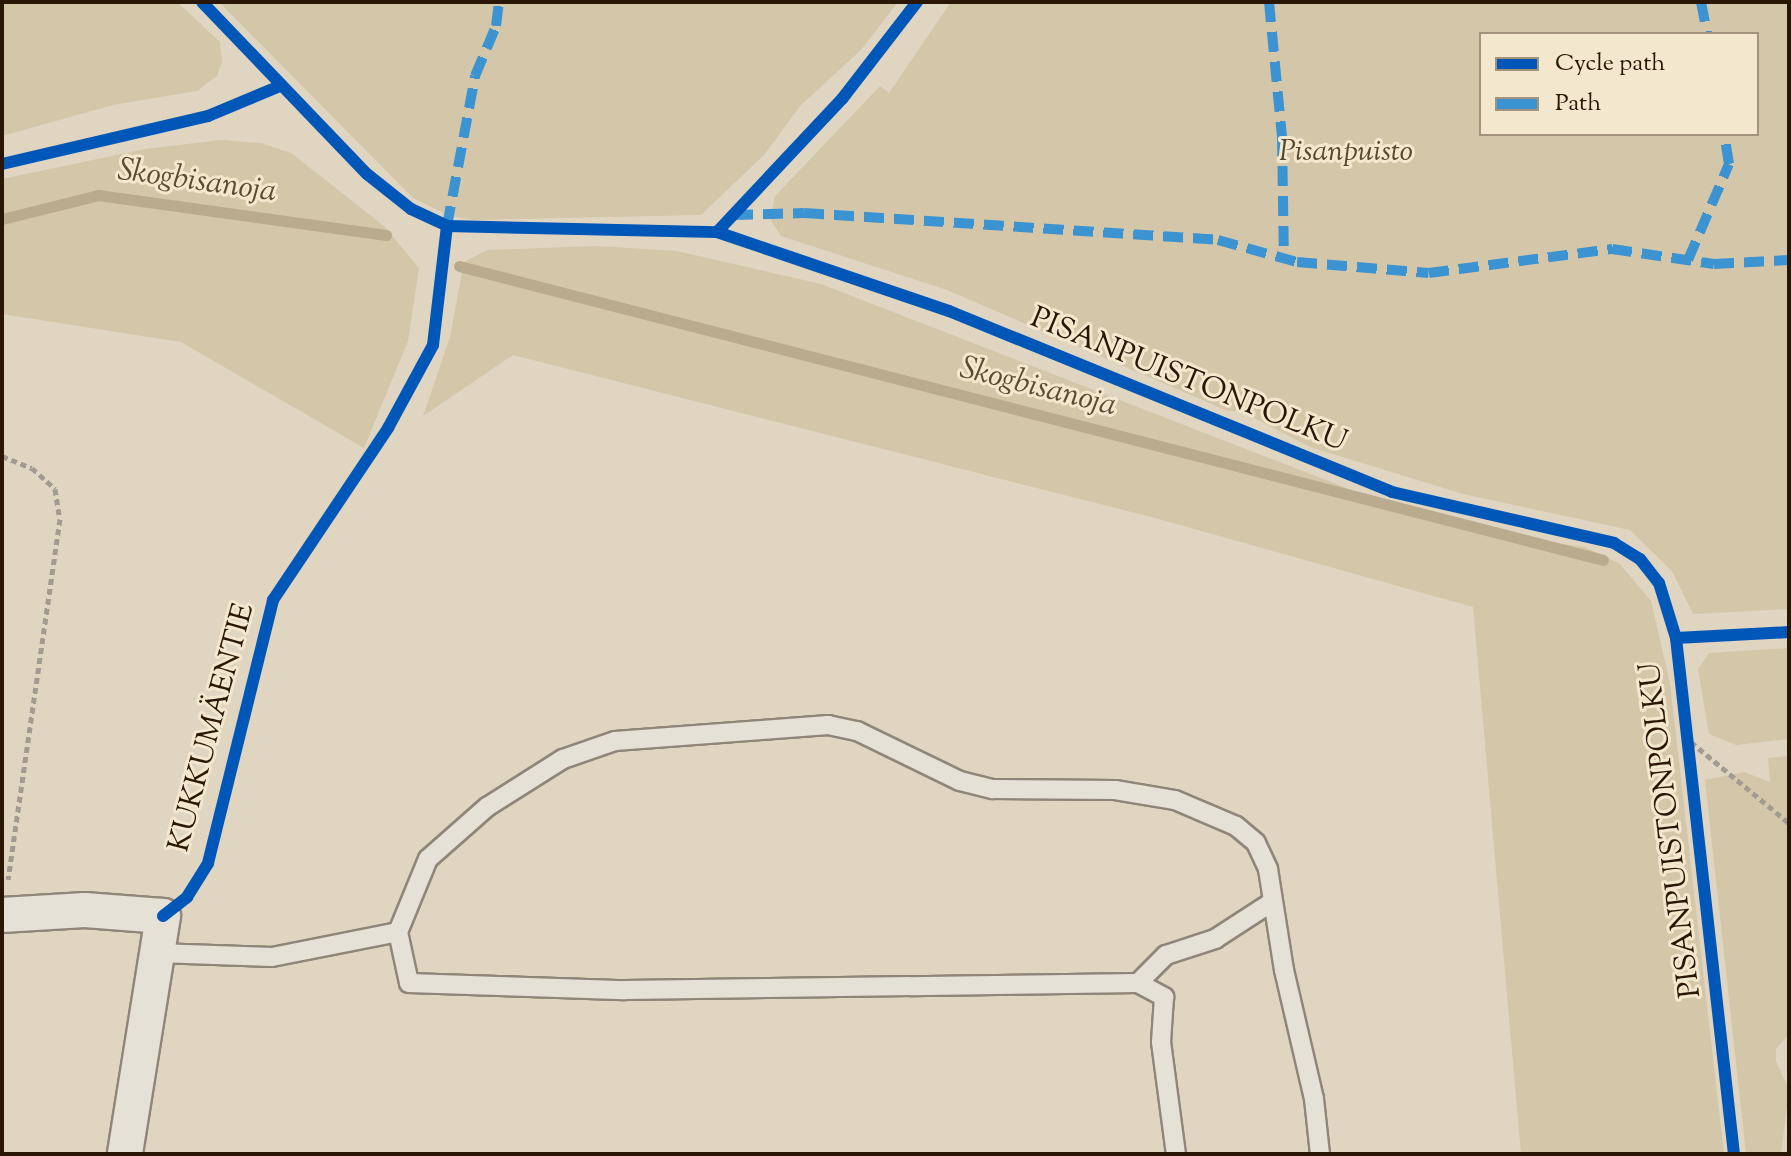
<!DOCTYPE html>
<meta charset="utf-8">
<style>
body{margin:0}
#map{position:relative;width:1791px;height:1156px;overflow:hidden;background:#dfd5c1;font-family:"Sorts Mill Goudy",serif}
div>[style]{position:absolute}
.green>*{inset:0;background:#d4c6a9}
.stream>*{height:11px;margin:-5.5px;padding:0 5.5px;transform-origin:5.5px;border-radius:5.5px;background:#baaa8e}
.path>*{height:5px;margin-top:-2.5px;transform-origin:0;background:repeating-linear-gradient(90deg,#a29b92 0 6px,transparent 0 10px)}
.roads{filter:drop-shadow(2px 0 #8f8679) drop-shadow(-2px 0 #8f8679) drop-shadow(0 2px #8f8679) drop-shadow(0 -2px #8f8679)}
.lane>*{height:18px;margin:-9px;padding:0 9px;transform-origin:9px;border-radius:9px;background:#e6e1d6}
.street>*{height:34px;margin:-17px;padding:0 17px;transform-origin:17px;border-radius:17px;background:#e6e1d6}
.quiet>*{height:10px;margin-top:-5px;transform-origin:0;background:repeating-linear-gradient(90deg,#3c93d1 0 20px,transparent 0 30px)}
.cycleway>*{height:12px;margin:-6px;padding:0 6px;transform-origin:6px;border-radius:6px;background:#0057b8}
span{translate:-50% -50%;white-space:nowrap;text-align:center;line-height:1.15;-webkit-text-stroke:6px #f3e7ce;paint-order:stroke}
.park-label{font-size:30px;color:#5a4730;font-style:italic}
.street-label{font-size:30px;color:#2a1605}
.water-label{font-size:32px;color:#5d4a33;font-style:italic}
.frame{position:absolute;inset:0;border:4px solid #2a1605;pointer-events:none}
.legend{position:absolute;left:1479px;top:32px;width:280px;height:104px;box-sizing:border-box;background:#f3e7ce;border:2px solid #a3937e;margin:0;padding:10px 14px;list-style:none;font-size:24px;color:#2a1605}
.legend li{display:flex;align-items:center;gap:16px;height:40px}
.legend b{width:40px;border:2px solid #a3937e}
</style>
<div id="map">
<div class="green">
<div style="clip-path:polygon(2px 2px,177px 2px,220px 42px,222px 61px,217px 76px,197px 91px,113px 105px,2px 136px)"></div>
<div style="clip-path:polygon(219px 2px,898px 2px,861px 50px,801px 105px,764px 155px,701px 215px,473px 220px,450px 216px,413px 198px)"></div>
<div style="clip-path:polygon(evenodd,951px 2px,1789px 2px,1789px 609px,1693px 614px,1672px 571px,1630px 530px,1463px 494px,1310px 447px,1241px 411px,1228px 411px,947px 290px,781px 236px,770px 219px,775px 196px,880px 86px,889px 93px,951px 2px,1481px 34px,1757px 34px,1757px 134px,1481px 134px,1481px 34px)"></div>
<div style="clip-path:polygon(221px 140px,261px 143px,291px 153px,384px 226px,419px 268px,408px 341px,364px 448px,181px 342px,2px 314px,2px 179px,145px 149px)"></div>
<div style="clip-path:polygon(597px 246px,677px 251px,821px 284px,1421px 517px,1477px 532px,1585px 547px,1620px 564px,1651px 601px,1670px 683px,1724px 1154px,1521px 1154px,1473px 607px,1155px 518px,513px 355px,423px 416px,450px 337px,464px 262px,487px 250px)"></div>
<div style="clip-path:polygon(1789px 648px,1789px 739px,1736px 745px,1709px 734px,1698px 669px,1709px 653px)"></div>
<div style="clip-path:polygon(1789px 756px,1789px 1034px,1776px 1049px,1776px 1061px,1789px 1090px,1781px 1154px,1746px 1154px,1705px 780px,1744px 772px,1770px 782px,1768px 758px)"></div>
</div>
<div class="stream">
<div style="left:2px;top:219px;width:99px;rotate:-14deg"></div>
<div style="left:98px;top:195px;width:291px;rotate:7.9deg"></div>
<div style="left:459px;top:266px;width:1181px;rotate:14.41deg"></div>
</div>
<div class="path">
<div style="left:2px;top:456px;width:32px;rotate:22deg"></div>
<div style="left:32px;top:468px;width:31px;rotate:42deg"></div>
<div style="left:55px;top:489px;width:30px;rotate:81deg"></div>
<div style="left:60px;top:519px;width:364px;rotate:98.2deg"></div>
<div style="left:1691px;top:742px;width:127px;rotate:39.6deg"></div>
</div>
<div class="roads">
<div class="lane">
<div style="left:398px;top:932px;width:52px;rotate:77.8deg"></div>
<div style="left:409px;top:983px;width:216px;rotate:1.9deg"></div>
<div style="left:625px;top:990px;width:513px;rotate:-0.78deg"></div>
<div style="left:1138px;top:983px;width:30px;rotate:28deg"></div>
<div style="left:1164px;top:997px;width:45px;rotate:93.8deg"></div>
<div style="left:1161px;top:1042px;width:113px;rotate:82.4deg"></div>
<div style="left:157px;top:953px;width:115px;rotate:2deg"></div>
<div style="left:272px;top:957px;width:128px;rotate:-11.2deg"></div>
<div style="left:398px;top:932px;width:79px;rotate:-67.7deg"></div>
<div style="left:428px;top:859px;width:79px;rotate:-41.4deg"></div>
<div style="left:487px;top:807px;width:90px;rotate:-32.3deg"></div>
<div style="left:563px;top:759px;width:55px;rotate:-19.1deg"></div>
<div style="left:615px;top:741px;width:214px;rotate:-4.3deg"></div>
<div style="left:828px;top:725px;width:30px;rotate:12deg"></div>
<div style="left:857px;top:731px;width:114px;rotate:25.9deg"></div>
<div style="left:960px;top:781px;width:34px;rotate:14deg"></div>
<div style="left:993px;top:789px;width:122px;rotate:0.5deg"></div>
<div style="left:1115px;top:790px;width:61px;rotate:9.5deg"></div>
<div style="left:1175px;top:800px;width:66px;rotate:23.1deg"></div>
<div style="left:1236px;top:826px;width:26px;rotate:40deg"></div>
<div style="left:1256px;top:843px;width:29px;rotate:65deg"></div>
<div style="left:1268px;top:869px;width:102px;rotate:81deg"></div>
<div style="left:1284px;top:970px;width:132px;rotate:76.9deg"></div>
<div style="left:1314px;top:1099px;width:55px;rotate:83.8deg"></div>
<div style="left:1138px;top:983px;width:40px;rotate:-45deg"></div>
<div style="left:1166px;top:955px;width:52px;rotate:-18.1deg"></div>
<div style="left:1215px;top:939px;width:68px;rotate:-33deg"></div>
</div>
<div class="street">
<div style="left:2px;top:915px;width:83px;rotate:-3.4deg"></div>
<div style="left:85px;top:910px;width:78px;rotate:4.4deg"></div>
<div style="left:163px;top:916px;width:241px;rotate:99.1deg"></div>
</div>
</div>
<div class="quiet">
<div style="left:1269px;top:2px;width:135px;rotate:84.5deg"></div>
<div style="left:1282px;top:136px;width:122px;rotate:89.1deg"></div>
<div style="left:1701px;top:2px;width:33px;rotate:79deg"></div>
<div style="left:733px;top:215px;width:71px;rotate:-1.6deg"></div>
<div style="left:804px;top:213px;width:415px;rotate:3.7deg"></div>
<div style="left:1218px;top:240px;width:82px;rotate:15.6deg"></div>
<div style="left:1297px;top:262px;width:132px;rotate:4.8deg"></div>
<div style="left:1429px;top:273px;width:185px;rotate:-7.5deg"></div>
<div style="left:1612px;top:249px;width:103px;rotate:8.4deg"></div>
<div style="left:1714px;top:264px;width:75px;rotate:-3.1deg"></div>
<div style="left:447px;top:226px;width:153px;rotate:-79.4deg"></div>
<div style="left:475px;top:76px;width:54px;rotate:-67.2deg"></div>
<div style="left:496px;top:26px;width:24px;rotate:-83deg"></div>
<div style="left:1688px;top:260px;width:104px;rotate:-66.9deg"></div>
<div style="left:1729px;top:164px;width:30px;rotate:-99deg"></div>
</div>
<div class="cycleway">
<div style="left:202px;top:2px;width:238px;rotate:46.2deg"></div>
<div style="left:367px;top:174px;width:56px;rotate:38.5deg"></div>
<div style="left:411px;top:209px;width:40px;rotate:25deg"></div>
<div style="left:447px;top:226px;width:270px;rotate:1.3deg"></div>
<div style="left:717px;top:232px;width:245px;rotate:18.8deg"></div>
<div style="left:949px;top:311px;width:479px;rotate:22.2deg"></div>
<div style="left:1392px;top:492px;width:228px;rotate:12.9deg"></div>
<div style="left:1614px;top:543px;width:31px;rotate:32deg"></div>
<div style="left:1640px;top:559px;width:31px;rotate:52deg"></div>
<div style="left:1659px;top:583px;width:58px;rotate:72.8deg"></div>
<div style="left:1676px;top:638px;width:519px;rotate:83.59deg"></div>
<div style="left:2px;top:164px;width:212px;rotate:-13.1deg"></div>
<div style="left:208px;top:116px;width:78px;rotate:-22.6deg"></div>
<div style="left:717px;top:232px;width:183px;rotate:-46.8deg"></div>
<div style="left:842px;top:99px;width:123px;rotate:-52.3deg"></div>
<div style="left:1676px;top:638px;width:113px;rotate:-3deg"></div>
<div style="left:163px;top:916px;width:31px;rotate:-38deg"></div>
<div style="left:187px;top:897px;width:40px;rotate:-58deg"></div>
<div style="left:208px;top:863px;width:271px;rotate:-76.1deg"></div>
<div style="left:273px;top:600px;width:207px;rotate:-56.2deg"></div>
<div style="left:388px;top:428px;width:94px;rotate:-61.5deg"></div>
<div style="left:433px;top:345px;width:120px;rotate:-83.3deg"></div>
</div>
<div class="park-label">
<span style="left:1346px;top:153px">Pisanpuisto</span>
</div>
<div class="street-label">
<span style="left:1188px;top:381px;rotate:22deg">PISANPUISTONPOLKU</span>
<span style="left:213px;top:728px;rotate:-75deg">KUKKUMÄENTIE</span>
<span style="left:1672px;top:830px;rotate:-97deg">PISANPUISTONPOLKU</span>
</div>
<div class="water-label">
<span style="left:197px;top:182px;rotate:8deg">Skogbisanoja</span>
<span style="left:1038px;top:388px;rotate:14deg">Skogbisanoja</span>
</div>
<div class="frame"></div>
<ul class="legend">
<li><b style="height:10px;background:#0057b8"></b>Cycle path</li>
<li><b style="height:10px;background:#3c93d1"></b>Path</li>
</ul>
</div>
